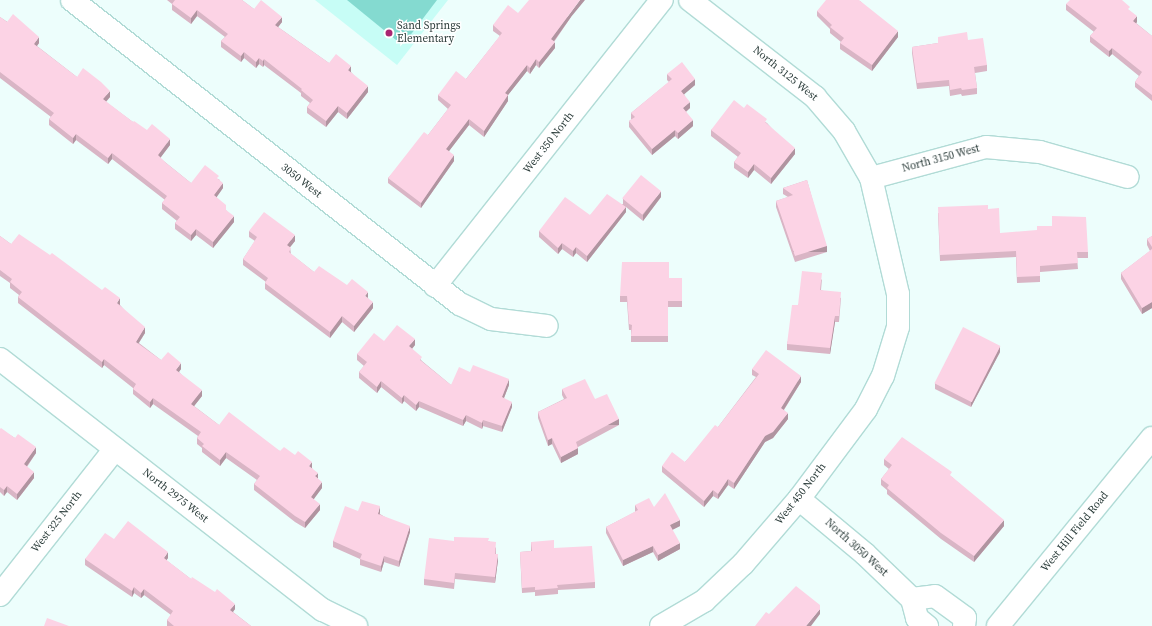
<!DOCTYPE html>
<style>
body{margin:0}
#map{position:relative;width:1152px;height:626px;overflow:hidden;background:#edfefc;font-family:"Source Serif 4",serif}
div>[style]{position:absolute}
.built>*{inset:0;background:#c7fdf6}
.green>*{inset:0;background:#84dad0}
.roads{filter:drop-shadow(1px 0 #b1dbd6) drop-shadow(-1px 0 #b1dbd6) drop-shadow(0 1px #b1dbd6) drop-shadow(0 -1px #b1dbd6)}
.street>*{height:22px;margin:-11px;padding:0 11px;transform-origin:11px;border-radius:11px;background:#fff}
.secondary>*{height:22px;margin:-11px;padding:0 11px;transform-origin:11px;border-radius:11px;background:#fff}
.wall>*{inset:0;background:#d9b5c5}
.shaded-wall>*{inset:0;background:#b094a0;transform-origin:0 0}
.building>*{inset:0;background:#fcd3e5;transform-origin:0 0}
.dots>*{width:11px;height:11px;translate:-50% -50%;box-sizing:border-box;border:2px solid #fff;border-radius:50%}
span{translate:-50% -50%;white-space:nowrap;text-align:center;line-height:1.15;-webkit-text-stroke:3px #fff;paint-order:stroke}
.poi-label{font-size:11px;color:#2c3d3b}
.left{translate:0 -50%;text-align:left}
.street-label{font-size:11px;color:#2c3d3b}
</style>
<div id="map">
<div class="built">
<div style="clip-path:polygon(315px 0,448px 0,397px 65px)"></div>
</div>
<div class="green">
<div style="clip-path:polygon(347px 0,437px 0,409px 37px,396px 40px)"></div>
</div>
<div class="roads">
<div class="street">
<div style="left:72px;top:0;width:493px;rotate:38.1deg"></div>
<div style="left:460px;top:304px;width:34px;rotate:26deg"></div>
<div style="left:491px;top:319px;width:56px;rotate:7.1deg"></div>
<div style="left:871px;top:178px;width:119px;rotate:-15.1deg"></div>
<div style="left:986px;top:147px;width:54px;rotate:5.3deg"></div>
<div style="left:1040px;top:152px;width:91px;rotate:15.9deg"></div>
<div style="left:435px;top:286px;width:365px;rotate:-51.6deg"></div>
<div style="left:0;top:359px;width:409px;rotate:37.9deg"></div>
<div style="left:323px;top:610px;width:37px;rotate:26deg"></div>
<div style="left:799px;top:499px;width:86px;rotate:39.8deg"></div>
<div style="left:865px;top:554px;width:65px;rotate:43.8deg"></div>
<div style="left:912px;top:599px;width:20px;rotate:75deg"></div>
<div style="left:917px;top:618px;width:13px;rotate:39deg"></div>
<div style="left:0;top:595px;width:186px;rotate:-51.8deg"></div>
<div style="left:912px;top:599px;width:23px;rotate:-7deg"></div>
<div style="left:935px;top:596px;width:37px;rotate:36deg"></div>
<div style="left:965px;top:618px;width:8px;rotate:97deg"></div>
<div style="left:661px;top:626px;width:50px;rotate:-30.2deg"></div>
<div style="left:704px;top:601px;width:54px;rotate:-43.5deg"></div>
<div style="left:743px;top:564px;width:86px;rotate:-49.3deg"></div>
<div style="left:799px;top:499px;width:112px;rotate:-53.3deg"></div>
<div style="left:866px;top:409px;width:37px;rotate:-63deg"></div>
<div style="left:883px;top:376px;width:51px;rotate:-73deg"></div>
<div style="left:898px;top:327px;width:33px;rotate:-90deg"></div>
<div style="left:898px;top:294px;width:119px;rotate:-103.1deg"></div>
<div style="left:871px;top:178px;width:54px;rotate:-119.9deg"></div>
<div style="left:844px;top:131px;width:45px;rotate:-130.5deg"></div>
<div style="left:815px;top:97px;width:158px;rotate:-142.2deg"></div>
</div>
<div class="secondary">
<div style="left:998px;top:626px;width:243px;rotate:-50.7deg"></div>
</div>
</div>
<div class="wall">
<div style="clip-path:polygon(167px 0,242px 0,254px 9px,282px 22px,278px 27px,329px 63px,351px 72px,368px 92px,347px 119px,338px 112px,326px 127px,307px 113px,307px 107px,310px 103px,301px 96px,301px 93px,264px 65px,263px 67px,259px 64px,256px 68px,244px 58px,241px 62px,221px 47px,221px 41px,225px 37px,197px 16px,191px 24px,172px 10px,172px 4px)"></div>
<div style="clip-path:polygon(860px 1px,898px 37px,872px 71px,840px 49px,840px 43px,841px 42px,830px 33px,830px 29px,817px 16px,817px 11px)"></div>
<div style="clip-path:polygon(1066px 4px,1130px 11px,1137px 22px,1136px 23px,1152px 36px,1152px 101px,1135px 87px,1135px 82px,1139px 76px,1112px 54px,1109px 57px,1090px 42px,1090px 36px,1094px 32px,1066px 10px)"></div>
<div style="clip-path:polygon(518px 13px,571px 17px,554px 42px,555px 48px,539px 68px,536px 65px,530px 74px,527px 71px,508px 95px,508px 101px,484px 137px,469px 125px,449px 151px,454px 161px,421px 208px,388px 183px,388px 178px,428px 135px,448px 109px,438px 100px,438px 95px,466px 79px,500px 36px,493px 31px,493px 25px)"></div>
<div style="clip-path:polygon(0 17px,39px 43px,37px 46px,77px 77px,110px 97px,106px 102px,133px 122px,170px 145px,160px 158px,191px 183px,219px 179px,223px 188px,216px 197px,226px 210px,234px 222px,213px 248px,196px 235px,191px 241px,175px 229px,175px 223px,177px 221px,162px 209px,162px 203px,165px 200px,112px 159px,108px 164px,76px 140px,73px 144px,49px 125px,49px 119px,51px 117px,0 78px)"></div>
<div style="clip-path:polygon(938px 37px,968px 40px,987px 65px,987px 71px,975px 73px,977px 88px,977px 94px,962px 96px,961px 94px,950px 96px,949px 86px,917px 89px,912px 53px,912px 47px,938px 43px)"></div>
<div style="clip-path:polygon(667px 74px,695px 85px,684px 94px,690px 108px,686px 112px,693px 126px,678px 139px,675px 136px,652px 155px,629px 127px,629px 121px,632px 119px,631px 119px,631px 113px,669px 82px,667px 80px)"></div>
<div style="clip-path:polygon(744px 108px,767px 123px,795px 154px,771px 184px,754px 170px,748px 178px,734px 168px,734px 162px,738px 157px,711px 136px,711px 130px)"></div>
<div style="clip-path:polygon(807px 180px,827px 252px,795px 262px,776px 207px,776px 201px,788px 197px,783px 194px,783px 188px)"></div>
<div style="clip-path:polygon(661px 197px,643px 221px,626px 207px,626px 212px,587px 262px,576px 253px,573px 257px,562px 249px,558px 254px,539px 237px,539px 231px,590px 215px,623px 204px,623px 199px)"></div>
<div style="clip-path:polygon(988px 209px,1000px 233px,1088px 252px,1088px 258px,1077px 258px,1078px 269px,1040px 272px,1040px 282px,1017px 283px,1016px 257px,940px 261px,938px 213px)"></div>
<div style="clip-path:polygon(249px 231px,295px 241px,290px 247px,291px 254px,314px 272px,368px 298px,373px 308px,354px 332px,342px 322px,330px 338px,265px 289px,265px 283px,266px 282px,243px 265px,243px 259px,255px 241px,249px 237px)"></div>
<div style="clip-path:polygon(0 236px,11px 244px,120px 304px,120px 305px,145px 333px,139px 343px,161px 360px,181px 369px,179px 372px,202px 396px,194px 406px,219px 425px,280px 451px,312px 468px,322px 488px,313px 499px,320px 510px,305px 528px,295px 522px,254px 490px,254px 484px,257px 480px,226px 458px,220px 466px,202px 452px,202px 448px,197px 444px,197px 438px,198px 436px,153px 404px,150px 408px,133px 394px,133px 388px,104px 365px,102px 368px,18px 303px,18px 297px,19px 295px,10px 288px,10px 283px,0 276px)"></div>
<div style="clip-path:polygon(1152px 236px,1152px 308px,1142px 314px,1121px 279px,1121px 273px,1150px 251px,1147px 245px,1147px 239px)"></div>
<div style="clip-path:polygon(669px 278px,682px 278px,682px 307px,668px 307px,668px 342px,631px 342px,631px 330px,629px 330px,627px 302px,620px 302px,620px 296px)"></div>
<div style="clip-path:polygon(822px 279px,821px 290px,841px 298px,839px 322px,835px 322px,830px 354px,787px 350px,787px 344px,798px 305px)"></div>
<div style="clip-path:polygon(384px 341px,415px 345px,412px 349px,422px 361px,451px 385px,470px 372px,509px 385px,504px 398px,512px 407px,502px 432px,483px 426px,482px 429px,466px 421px,463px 426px,419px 407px,416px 411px,404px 401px,402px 404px,381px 387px,377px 393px,359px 378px,359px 372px,364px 366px,357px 360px,357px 354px)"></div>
<div style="clip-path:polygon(1000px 352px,971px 407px,935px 389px,935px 383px)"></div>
<div style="clip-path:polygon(752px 369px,801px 382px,784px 410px,788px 419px,773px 438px,765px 442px,734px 489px,728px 485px,718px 499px,713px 496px,704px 507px,662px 472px,662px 466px,685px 462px,718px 427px,756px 377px,752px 375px)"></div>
<div style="clip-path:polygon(562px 389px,595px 399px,619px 425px,578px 447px,578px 454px,561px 463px,552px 444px,548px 446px,538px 418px,538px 412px,564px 399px,562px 395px)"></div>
<div style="clip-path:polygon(0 429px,15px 438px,36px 453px,27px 467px,34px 478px,17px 500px,7px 492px,4px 496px,0 492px)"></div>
<div style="clip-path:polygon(884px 459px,952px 477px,1004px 526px,974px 562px,941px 539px,887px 494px,887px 490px,881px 485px,881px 479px,889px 469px,884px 465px)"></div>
<div style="clip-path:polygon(635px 505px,654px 507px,680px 526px,672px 530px,680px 549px,658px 561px,653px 552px,623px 566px,606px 533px,606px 527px,635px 512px)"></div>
<div style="clip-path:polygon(358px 511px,380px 512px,380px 514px,410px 532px,399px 567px,384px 562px,381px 572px,360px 565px,360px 559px,333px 547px,333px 541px)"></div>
<div style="clip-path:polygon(114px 539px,168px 558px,166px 560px,191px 579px,235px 609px,233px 612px,251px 626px,167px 626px,167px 620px,171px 615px,144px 595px,141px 598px,134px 593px,132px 597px,85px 565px,85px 559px)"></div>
<div style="clip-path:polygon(454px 541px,489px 541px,496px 548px,496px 554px,498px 560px,495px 583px,455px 579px,454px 589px,424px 585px,424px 579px)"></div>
<div style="clip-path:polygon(531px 542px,554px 548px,595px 582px,595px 588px,558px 590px,558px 594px,535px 596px,535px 592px,522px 593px,520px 552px,531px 551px)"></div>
</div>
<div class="shaded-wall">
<div style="clip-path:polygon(580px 0,585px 0,571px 17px,551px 45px,551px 39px)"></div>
<div style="clip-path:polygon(197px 10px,197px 16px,191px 24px,191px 18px)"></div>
<div style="clip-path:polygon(1137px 16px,1137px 22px,1133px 27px,1133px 21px)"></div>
<div style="clip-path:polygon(282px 17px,282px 22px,275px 31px,275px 25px)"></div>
<div style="clip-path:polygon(898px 31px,898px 37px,872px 71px,872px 65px)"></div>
<div style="clip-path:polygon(39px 37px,39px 43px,34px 50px,34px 44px)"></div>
<div style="clip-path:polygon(555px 42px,555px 48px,539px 68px,539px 62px)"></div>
<div style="clip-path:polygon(1112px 48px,1112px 54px,1109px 57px,1109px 51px)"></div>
<div style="clip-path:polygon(244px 52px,244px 58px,241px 62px,241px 56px)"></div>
<div style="clip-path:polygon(259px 58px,259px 64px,256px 68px,256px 62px)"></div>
<div style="clip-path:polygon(264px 59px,264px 65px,263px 67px,263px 61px)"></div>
<div style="clip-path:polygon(536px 59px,536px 65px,530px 74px,530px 68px)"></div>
<div style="clip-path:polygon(527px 65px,527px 71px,508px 95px,508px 101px,484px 137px,484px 131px,505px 93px)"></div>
<div style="clip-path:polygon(351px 66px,351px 72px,348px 76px,348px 70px)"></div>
<div style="clip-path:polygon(695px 79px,695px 85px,681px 97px,681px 91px)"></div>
<div style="clip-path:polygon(368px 86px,368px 92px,347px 119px,347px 113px)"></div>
<div style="clip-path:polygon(110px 91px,110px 97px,103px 105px,103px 99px)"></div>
<div style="clip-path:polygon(690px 102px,690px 108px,683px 114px,683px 108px)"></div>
<div style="clip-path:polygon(338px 106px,338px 112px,326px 127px,326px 121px)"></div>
<div style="clip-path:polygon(469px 119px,469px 125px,446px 155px,446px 149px)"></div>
<div style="clip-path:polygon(693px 120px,693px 126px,678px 139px,678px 133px)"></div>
<div style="clip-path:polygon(675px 130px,675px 136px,652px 155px,652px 149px)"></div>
<div style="clip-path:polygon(76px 134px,76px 140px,73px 144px,73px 138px)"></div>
<div style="clip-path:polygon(170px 139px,170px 145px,158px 161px,158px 155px)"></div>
<div style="clip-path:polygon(795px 148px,795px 154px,771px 184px,771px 178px)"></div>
<div style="clip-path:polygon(112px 153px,112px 159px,108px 164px,108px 158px)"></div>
<div style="clip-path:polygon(454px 155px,454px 161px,421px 208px,421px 203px)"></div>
<div style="clip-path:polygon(754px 164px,754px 170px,748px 178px,748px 172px)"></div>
<div style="clip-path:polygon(223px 183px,223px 188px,214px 201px,214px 195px)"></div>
<div style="clip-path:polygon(661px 191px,661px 197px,643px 221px,643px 215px)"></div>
<div style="clip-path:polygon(626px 207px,626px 212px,587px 262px,587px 256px)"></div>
<div style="clip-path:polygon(234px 216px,234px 222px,213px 248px,213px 242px)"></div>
<div style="clip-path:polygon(196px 229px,196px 235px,191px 241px,191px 235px)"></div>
<div style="clip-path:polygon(295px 235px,295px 241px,287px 251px,287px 245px)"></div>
<div style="clip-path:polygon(562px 243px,562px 249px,558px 254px,558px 248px)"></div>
<div style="left:827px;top:246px;width:6px;height:34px;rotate:90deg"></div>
<div style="clip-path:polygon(576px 247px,576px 253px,573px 257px,573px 251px)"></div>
<div style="clip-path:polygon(368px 292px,368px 298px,365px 296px)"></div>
<div style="clip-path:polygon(120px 298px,120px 304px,117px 309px,117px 303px)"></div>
<div style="clip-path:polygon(373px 302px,373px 308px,354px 332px,354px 326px)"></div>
<div style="clip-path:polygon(1152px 302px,1152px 308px,1142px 314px,1142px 308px)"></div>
<div style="clip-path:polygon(342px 316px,342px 322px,330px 338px,330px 332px)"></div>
<div style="clip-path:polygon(835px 316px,835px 322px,830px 354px,830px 348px)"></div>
<div style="clip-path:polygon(145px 327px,145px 333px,136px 347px,136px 342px)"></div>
<div style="clip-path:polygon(415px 339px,415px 345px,409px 352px,409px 346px)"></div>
<div style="clip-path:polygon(1000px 346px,1000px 352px,971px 407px,971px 401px)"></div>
<div style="clip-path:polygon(104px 359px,104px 365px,102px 368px,102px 362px)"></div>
<div style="clip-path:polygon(181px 363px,181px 369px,176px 376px,176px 370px)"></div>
<div style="clip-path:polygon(801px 376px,801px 382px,781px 414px,781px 408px)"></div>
<div style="clip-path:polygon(509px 379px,509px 385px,502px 403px,502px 397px)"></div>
<div style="clip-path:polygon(381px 381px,381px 387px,377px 393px,377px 387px)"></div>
<div style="clip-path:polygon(202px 390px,202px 396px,191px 410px,191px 404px)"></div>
<div style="clip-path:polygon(404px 395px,404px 401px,402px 404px,402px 398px)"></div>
<div style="clip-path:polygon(153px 398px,153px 404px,150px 408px,150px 402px)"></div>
<div style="clip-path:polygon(419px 401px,419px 407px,416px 411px,416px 405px)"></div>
<div style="clip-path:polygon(512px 402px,512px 407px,502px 432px,502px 426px)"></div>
<div style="clip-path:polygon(788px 413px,788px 419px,773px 438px,765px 442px,734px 489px,734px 483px,765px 436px)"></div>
<div style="clip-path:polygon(466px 415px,466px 421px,463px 426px,463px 420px)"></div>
<div style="left:619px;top:419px;width:6px;height:49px;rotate:90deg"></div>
<div style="clip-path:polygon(483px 420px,483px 426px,482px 429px,482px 423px)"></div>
<div style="clip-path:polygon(552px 438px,552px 444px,548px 446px,548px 440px)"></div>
<div style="clip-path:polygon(36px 447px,36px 453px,24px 470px,24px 464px)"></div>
<div style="clip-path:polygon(578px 448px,578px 454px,561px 463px,561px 457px)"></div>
<div style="clip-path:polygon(226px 452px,226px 458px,220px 466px,220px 460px)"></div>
<div style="clip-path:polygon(312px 462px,312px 468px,309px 472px,309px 466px)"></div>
<div style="clip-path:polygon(34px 472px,34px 478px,17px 500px,17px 494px)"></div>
<div style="clip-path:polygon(318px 473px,318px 479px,315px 476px)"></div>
<div style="clip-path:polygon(728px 479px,728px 485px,718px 499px,718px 494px)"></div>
<div style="clip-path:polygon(322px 482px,322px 488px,311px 503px,311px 497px)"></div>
<div style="clip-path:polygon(7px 486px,7px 492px,4px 496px,4px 490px)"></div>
<div style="clip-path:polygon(713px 490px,713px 496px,704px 507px,704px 501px)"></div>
<div style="clip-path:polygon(320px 504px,320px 510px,305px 528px,305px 522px)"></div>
<div style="clip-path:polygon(380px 506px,380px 512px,378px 520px,378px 514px)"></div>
<div style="clip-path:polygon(680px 520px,680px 526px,670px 531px,670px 525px)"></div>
<div style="clip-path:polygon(1004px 520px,1004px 526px,974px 562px,974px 556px)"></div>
<div style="clip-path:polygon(410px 526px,410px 532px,399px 567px,399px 561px)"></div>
<div style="clip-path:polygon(680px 543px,680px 549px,658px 561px,658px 555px)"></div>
<div style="clip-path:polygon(653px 546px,653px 552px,623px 566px,623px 560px)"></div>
<div style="clip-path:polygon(168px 552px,168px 558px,164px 564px,164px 558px)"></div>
<div style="clip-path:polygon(498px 554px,498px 560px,495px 583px,495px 577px)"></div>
<div style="clip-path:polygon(384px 556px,384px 562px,381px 572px,381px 566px)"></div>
<div style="clip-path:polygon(134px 587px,134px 593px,132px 597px,132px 591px)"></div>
<div style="clip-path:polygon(144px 589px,144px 595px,141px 598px,141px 593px)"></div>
<div style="clip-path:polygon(235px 604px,235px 609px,230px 616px,230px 610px)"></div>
<div style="clip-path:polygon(820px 609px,820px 614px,811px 626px,806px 626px)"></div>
</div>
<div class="building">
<div style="clip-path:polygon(174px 0,242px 0,254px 9px,261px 0,282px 17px,275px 25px,329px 63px,336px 54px,351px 66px,348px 70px,368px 86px,347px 113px,338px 106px,326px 121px,307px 107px,313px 100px,301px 90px,302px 89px,264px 59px,263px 61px,259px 58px,256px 62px,244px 52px,241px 56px,221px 41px,228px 34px,197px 10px,191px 18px,172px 4px,175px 0)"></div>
<div style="clip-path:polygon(529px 0,580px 0,551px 39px,555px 42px,539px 62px,536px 59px,530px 68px,527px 65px,505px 93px,508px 95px,484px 131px,469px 119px,446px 149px,454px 155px,421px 203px,388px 178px,424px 132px,428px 135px,451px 105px,438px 95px,456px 71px,466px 79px,502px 33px,493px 25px,508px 5px,518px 13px)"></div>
<div style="clip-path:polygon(826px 0,859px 0,898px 31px,872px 65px,840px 43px,844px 38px,830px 27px,832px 25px,817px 11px)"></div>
<div style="clip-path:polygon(1070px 0,1122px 0,1130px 7px,1128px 9px,1137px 16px,1133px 21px,1152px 36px,1152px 95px,1135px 82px,1142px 72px,1112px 48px,1109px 51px,1090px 36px,1097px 28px,1066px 4px)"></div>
<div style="clip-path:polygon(13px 14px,39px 37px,34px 44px,77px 77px,83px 68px,101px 82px,110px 91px,103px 99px,133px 122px,134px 121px,147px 130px,152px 124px,170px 139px,158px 155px,166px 163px,191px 183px,205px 165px,219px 176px,217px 178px,223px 183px,214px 195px,226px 205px,226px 210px,234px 216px,213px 242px,196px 229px,191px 235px,175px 223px,180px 217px,162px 203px,167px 196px,112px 153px,108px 158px,76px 134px,73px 138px,49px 119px,54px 113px,0 72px,0 17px,7px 22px)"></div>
<div style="clip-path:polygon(967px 32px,968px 40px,983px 38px,987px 65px,974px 67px,977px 88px,962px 90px,961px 88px,950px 90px,949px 80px,917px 83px,912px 47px,938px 43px,938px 37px)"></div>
<div style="clip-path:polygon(682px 62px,695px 79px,681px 91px,690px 102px,683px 108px,693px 120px,678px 133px,675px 130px,652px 149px,629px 121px,635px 117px,631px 113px,672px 79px,667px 74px)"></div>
<div style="clip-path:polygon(734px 100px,744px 108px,747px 104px,767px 119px,765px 122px,795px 148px,771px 178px,754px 164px,748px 172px,734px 162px,741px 153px,711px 130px)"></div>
<div style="left:641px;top:175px;width:26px;height:30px;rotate:39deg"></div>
<div style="clip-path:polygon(807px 180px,827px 246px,795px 256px,776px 201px,793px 195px,783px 188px)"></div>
<div style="clip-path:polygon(607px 194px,626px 207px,587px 256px,576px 247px,573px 251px,562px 243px,558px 248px,539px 231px,565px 197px,590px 215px)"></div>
<div style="clip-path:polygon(988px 205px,988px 209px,999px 208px,1000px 233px,1037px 230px,1037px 226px,1052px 226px,1052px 216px,1086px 217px,1088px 252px,1077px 252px,1078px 263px,1040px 266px,1040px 276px,1017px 277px,1016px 251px,940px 255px,938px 207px)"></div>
<div style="clip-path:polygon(264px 212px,295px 235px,287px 245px,291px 248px,289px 252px,314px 272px,319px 266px,347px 285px,352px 279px,368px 292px,365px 296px,373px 302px,354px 326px,342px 316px,330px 332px,265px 283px,268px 278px,243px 259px,257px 237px,249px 231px)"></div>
<div style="clip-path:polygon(19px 234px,50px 255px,52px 253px,102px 290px,105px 287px,120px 298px,117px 303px,145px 327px,136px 342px,161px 360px,168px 352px,181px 363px,176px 370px,202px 390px,191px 404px,219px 425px,229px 412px,280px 451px,284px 447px,295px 455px,298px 451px,312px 462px,309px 466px,318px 473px,315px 476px,322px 482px,311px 497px,320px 504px,305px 522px,295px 516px,254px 484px,260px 476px,226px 452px,220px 460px,202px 446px,204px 444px,197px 438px,201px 432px,153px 398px,150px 402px,133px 389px,136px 384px,104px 359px,102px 362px,18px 297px,22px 292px,10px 282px,12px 279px,0 270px,0 236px,11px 244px)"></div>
<div style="clip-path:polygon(1152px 236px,1152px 247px,1147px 239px)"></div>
<div style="clip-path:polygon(1152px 249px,1152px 302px,1142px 308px,1121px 273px)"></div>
<div style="clip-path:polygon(622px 262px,669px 262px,669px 278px,682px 278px,682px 301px,668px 301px,668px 336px,631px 336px,632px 325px,629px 324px,627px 296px,620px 296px)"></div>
<div style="clip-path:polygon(802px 271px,822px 273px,820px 290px,841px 292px,839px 316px,835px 316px,830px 348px,787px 344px,792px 305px,798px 305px)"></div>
<div style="clip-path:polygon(397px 325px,415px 339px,409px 346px,422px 357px,420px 360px,451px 385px,459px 367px,470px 372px,473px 365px,509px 379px,502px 397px,512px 402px,502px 426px,483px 420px,482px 423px,466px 415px,463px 420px,419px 401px,416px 405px,404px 395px,402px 398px,381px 381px,377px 387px,359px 372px,367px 362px,357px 354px,374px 333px,384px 341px)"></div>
<div style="left:963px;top:327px;width:42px;height:63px;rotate:27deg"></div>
<div style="clip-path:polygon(766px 350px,801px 376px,781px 408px,788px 413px,773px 432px,765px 436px,734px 483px,728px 479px,718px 494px,713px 490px,704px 501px,662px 466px,672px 452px,685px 462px,715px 425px,718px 427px,759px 374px,752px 369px)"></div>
<div style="clip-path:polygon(585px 379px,595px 399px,607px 394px,619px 419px,576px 442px,578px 448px,561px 457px,552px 438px,548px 440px,538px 412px,567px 398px,562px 389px)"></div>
<div style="clip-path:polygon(1px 428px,15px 438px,18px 434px,36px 447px,24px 464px,34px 472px,17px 494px,7px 486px,4px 490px,0 487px,0 429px)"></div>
<div style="clip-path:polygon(902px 437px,952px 472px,950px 475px,1004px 520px,974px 556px,941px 533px,887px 488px,889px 485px,881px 479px,892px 465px,884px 459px)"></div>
<div style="clip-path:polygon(665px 493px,680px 520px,670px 525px,680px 543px,658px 555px,653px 546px,623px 560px,606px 527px,638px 510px,635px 505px,649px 498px,654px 507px)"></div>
<div style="clip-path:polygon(362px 501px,380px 506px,378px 514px,410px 526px,399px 561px,384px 556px,381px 566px,360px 559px,362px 554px,333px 541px,345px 506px,358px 511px)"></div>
<div style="clip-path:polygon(128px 521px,168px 552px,164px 558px,191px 579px,192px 577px,215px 592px,217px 589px,235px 604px,230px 610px,251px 626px,174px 626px,167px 620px,173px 611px,144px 589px,141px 593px,134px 587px,132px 591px,85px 559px,105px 533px,114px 539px)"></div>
<div style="clip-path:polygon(454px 537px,489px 538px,488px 541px,496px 542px,495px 554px,498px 554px,495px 577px,455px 573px,454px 583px,424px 579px,429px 538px,454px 541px)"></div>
<div style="clip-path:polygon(554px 540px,554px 548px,592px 546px,595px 582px,557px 585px,558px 588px,535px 590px,535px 587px,522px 588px,520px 552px,532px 551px,531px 542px)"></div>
<div style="clip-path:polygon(796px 586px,820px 605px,820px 609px,806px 626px,755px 626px,766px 612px,769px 614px)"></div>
<div style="clip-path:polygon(47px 618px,69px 626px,44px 626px)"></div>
</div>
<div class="dots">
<div style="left:389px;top:33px;background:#a92672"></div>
</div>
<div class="poi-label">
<span class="left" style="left:397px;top:33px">Sand Springs<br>Elementary</span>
</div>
<div class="street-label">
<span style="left:785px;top:74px;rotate:39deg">North 3125 West</span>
<span style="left:549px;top:143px;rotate:-52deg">West 350 North</span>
<span style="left:941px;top:159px;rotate:-15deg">North 3150 West</span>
<span style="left:301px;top:181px;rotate:38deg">3050 West</span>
<span style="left:801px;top:494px;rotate:-52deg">West 450 North</span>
<span style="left:175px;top:496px;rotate:38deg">North 2975 West</span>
<span style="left:57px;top:522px;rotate:-52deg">West 325 North</span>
<span style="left:1075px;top:532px;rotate:-51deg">West Hill Field Road</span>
<span style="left:856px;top:548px;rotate:42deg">North 3050 West</span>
</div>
</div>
